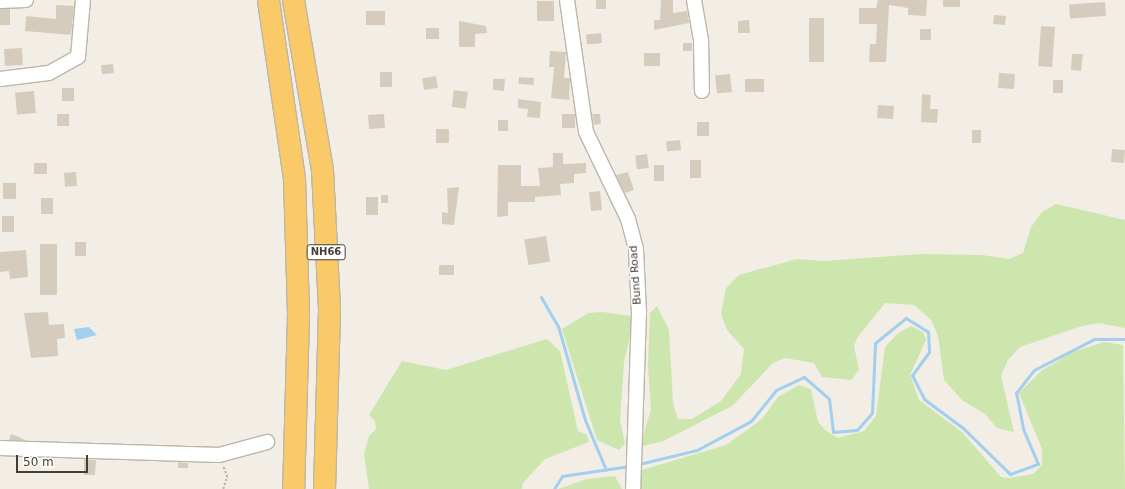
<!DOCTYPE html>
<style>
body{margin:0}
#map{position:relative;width:1125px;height:489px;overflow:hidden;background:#f2eee5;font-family:"DejaVu Sans",sans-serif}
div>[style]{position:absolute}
.green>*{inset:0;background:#cce6ae}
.water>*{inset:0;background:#a2cfee}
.stream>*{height:3px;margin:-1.5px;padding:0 1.5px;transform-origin:1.5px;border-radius:1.5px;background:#a2cfee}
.building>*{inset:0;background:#d6ccbd;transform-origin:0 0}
.path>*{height:1.5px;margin-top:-0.75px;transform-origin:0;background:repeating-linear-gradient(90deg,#beb199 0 2px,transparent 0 4px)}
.roads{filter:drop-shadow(1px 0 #bdb6a8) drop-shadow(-1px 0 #bdb6a8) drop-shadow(0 1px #bdb6a8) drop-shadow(0 -1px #bdb6a8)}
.minor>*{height:14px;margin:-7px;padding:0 7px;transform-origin:7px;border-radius:7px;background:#fff}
.highway>*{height:21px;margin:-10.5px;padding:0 10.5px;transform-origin:10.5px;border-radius:10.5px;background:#fac968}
span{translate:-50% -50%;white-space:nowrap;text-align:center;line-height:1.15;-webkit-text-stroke:3px #fff;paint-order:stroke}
.shield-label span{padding:1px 3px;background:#fff;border:1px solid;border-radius:3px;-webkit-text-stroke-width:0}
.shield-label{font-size:10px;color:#443e35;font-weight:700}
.street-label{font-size:11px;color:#443e35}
.scale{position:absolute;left:16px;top:455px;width:72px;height:18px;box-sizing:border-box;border:2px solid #443e35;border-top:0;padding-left:5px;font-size:12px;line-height:14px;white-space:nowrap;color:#443e35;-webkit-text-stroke:3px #fff;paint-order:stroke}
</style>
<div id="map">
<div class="green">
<div style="clip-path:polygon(1056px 204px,1125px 220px,1125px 328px,1099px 323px,1082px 326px,1020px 347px,1008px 360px,1001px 376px,1014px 432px,997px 428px,985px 414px,962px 400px,944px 380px,938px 336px,931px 320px,914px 305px,885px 303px,857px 338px,854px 346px,859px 370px,851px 380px,822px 377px,814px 363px,785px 358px,773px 363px,732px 406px,663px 441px,639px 447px,651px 410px,648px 366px,650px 313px,657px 306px,669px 330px,673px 403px,678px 419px,692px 419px,721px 401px,741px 374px,744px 349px,727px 330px,721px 314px,726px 288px,739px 275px,797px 259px,823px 261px,921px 254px,982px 255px,1009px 259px,1023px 253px,1031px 227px,1042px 212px)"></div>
<div style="clip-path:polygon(603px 312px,630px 316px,633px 325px,624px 362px,620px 420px,625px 444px,619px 450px,597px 440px,562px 329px,588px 313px)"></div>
<div style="clip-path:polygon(911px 326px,923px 332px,926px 340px,910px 375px,919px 400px,962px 432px,1001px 477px,1010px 478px,1033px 474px,1042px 465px,1042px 449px,1019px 393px,1041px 371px,1073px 352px,1104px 342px,1123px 345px,1125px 489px,641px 489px,642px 470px,726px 445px,762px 419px,778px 397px,799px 385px,811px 389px,818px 422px,825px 430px,838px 438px,864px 431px,876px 416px,885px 347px,898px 333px)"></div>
<div style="clip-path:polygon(547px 339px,560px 351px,578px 431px,587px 435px,589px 442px,545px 459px,523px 483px,522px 489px,369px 489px,364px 454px,369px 436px,376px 429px,375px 421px,369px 415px,402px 361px,446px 370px)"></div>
<div style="clip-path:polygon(615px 476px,622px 489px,558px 489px,587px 479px)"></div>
</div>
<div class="water">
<div style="clip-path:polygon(89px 327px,97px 335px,77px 340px,74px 329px)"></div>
</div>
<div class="stream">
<div style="left:541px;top:297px;width:34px;rotate:60deg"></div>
<div style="left:558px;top:326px;width:98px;rotate:74deg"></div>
<div style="left:585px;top:420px;width:54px;rotate:67.2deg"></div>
<div style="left:639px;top:464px;width:60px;rotate:-13.6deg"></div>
<div style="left:697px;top:450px;width:61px;rotate:-28.2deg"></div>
<div style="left:751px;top:421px;width:40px;rotate:-51deg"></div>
<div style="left:776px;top:390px;width:31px;rotate:-25deg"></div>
<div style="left:804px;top:377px;width:33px;rotate:41deg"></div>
<div style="left:829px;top:399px;width:33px;rotate:83deg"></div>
<div style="left:833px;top:432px;width:24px;rotate:-5deg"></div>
<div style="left:857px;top:430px;width:23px;rotate:-49deg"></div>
<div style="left:872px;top:413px;width:70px;rotate:-87.5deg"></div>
<div style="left:875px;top:343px;width:40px;rotate:-39deg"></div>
<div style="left:906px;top:318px;width:26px;rotate:32deg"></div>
<div style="left:928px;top:332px;width:20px;rotate:87deg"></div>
<div style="left:929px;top:352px;width:29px;rotate:126deg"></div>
<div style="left:912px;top:375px;width:27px;rotate:63deg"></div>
<div style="left:924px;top:399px;width:49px;rotate:36.6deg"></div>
<div style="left:963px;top:428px;width:66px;rotate:44.4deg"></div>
<div style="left:1010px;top:474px;width:30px;rotate:-20deg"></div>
<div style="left:1038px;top:464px;width:39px;rotate:-113deg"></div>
<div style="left:1023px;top:428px;width:36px;rotate:-101deg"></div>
<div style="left:1016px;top:393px;width:29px;rotate:-52deg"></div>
<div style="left:1034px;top:370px;width:68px;rotate:-27.3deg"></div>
<div style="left:1094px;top:339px;width:31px"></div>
<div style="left:554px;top:489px;width:15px;rotate:-58deg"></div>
<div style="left:562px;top:476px;width:68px;rotate:-8.5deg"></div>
</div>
<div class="building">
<div style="left:596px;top:0;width:10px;height:9px"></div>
<div style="clip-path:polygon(661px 0,673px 0,673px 13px,687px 11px,689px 23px,654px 30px,654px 20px,660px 20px)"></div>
<div style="clip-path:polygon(878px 0,927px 0,926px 16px,908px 15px,908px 8px,889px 5px,886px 62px,869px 62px,870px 44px,876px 44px,877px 24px,859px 24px,859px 8px,876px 8px)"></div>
<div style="left:943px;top:0;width:17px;height:7px"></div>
<div style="left:537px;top:1px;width:17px;height:20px"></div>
<div style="left:1105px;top:2px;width:14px;height:36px;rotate:86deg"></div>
<div style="clip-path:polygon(56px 5px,74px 6px,71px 35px,25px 31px,26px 16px,56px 19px)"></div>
<div style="left:0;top:9px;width:10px;height:16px"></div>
<div style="left:366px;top:11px;width:19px;height:14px"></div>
<div style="left:994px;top:15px;width:12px;height:9px;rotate:5deg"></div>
<div style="left:809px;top:18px;width:15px;height:44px"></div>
<div style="clip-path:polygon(749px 20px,750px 33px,738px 33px,738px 21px)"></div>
<div style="clip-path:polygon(459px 21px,486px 26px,487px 33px,475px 34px,475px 47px,459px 47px)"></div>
<div style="left:1041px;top:26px;width:14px;height:40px;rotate:4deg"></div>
<div style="left:426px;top:28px;width:13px;height:11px"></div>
<div style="left:920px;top:29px;width:11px;height:11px"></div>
<div style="left:601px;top:33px;width:10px;height:15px;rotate:84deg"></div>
<div style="left:683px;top:43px;width:9px;height:8px"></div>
<div style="left:22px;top:48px;width:17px;height:18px;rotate:87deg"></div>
<div style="clip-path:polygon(550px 51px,566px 52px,564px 78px,570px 78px,569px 100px,551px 98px,554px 67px,549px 67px)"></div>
<div style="left:660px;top:53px;width:13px;height:16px;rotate:90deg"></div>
<div style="clip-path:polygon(1072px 54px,1083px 54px,1081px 71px,1071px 70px)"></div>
<div style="left:113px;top:64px;width:9px;height:12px;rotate:84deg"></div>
<div style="left:380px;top:72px;width:12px;height:15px"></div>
<div style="left:999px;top:73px;width:16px;height:15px;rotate:4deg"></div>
<div style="left:730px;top:74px;width:18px;height:15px;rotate:84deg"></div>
<div style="left:436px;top:76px;width:12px;height:14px;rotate:81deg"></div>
<div style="left:519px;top:77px;width:15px;height:7px;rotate:4deg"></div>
<div style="clip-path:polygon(493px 79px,505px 79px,504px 91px,493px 90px)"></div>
<div style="left:745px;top:79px;width:19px;height:13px"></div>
<div style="left:1053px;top:80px;width:10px;height:13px"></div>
<div style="left:62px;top:88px;width:12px;height:13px"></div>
<div style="left:454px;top:90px;width:14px;height:17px;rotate:8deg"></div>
<div style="left:34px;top:91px;width:22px;height:19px;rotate:85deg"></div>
<div style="clip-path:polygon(922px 94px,931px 95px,930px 109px,938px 109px,937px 123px,921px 122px)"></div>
<div style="clip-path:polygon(518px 99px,541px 102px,540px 118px,527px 117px,528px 109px,518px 108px)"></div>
<div style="left:878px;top:105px;width:16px;height:13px;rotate:4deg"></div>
<div style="left:57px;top:114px;width:12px;height:12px"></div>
<div style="left:384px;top:114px;width:14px;height:16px;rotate:86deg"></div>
<div style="left:562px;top:114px;width:13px;height:14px"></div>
<div style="clip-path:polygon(592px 114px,600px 114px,601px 124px,594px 125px)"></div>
<div style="left:498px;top:120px;width:10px;height:11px"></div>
<div style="left:697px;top:122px;width:12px;height:14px"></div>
<div style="left:436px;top:129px;width:13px;height:14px"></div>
<div style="left:972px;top:130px;width:9px;height:13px"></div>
<div style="left:680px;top:140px;width:10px;height:14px;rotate:84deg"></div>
<div style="left:1112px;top:149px;width:13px;height:13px;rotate:4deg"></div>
<div style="clip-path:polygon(553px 153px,563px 153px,563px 164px,586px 163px,586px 173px,574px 174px,574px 183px,560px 184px,561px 195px,535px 197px,535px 202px,508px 202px,508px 216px,497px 217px,498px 165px,521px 165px,521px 186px,540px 186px,538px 168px,553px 167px)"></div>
<div style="left:647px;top:154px;width:14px;height:12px;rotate:82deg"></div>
<div style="left:690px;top:160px;width:11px;height:18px"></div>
<div style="left:34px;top:163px;width:13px;height:11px"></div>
<div style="left:654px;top:165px;width:10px;height:16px"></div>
<div style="left:76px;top:172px;width:14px;height:12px;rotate:86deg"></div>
<div style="clip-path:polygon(628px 172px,634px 190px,625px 193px,616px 175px)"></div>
<div style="left:3px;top:183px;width:13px;height:16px"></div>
<div style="clip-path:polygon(459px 187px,454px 225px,442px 224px,442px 212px,448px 213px,447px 188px)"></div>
<div style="left:600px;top:191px;width:19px;height:11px;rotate:84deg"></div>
<div style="left:381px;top:195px;width:7px;height:8px"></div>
<div style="left:366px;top:197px;width:12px;height:18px"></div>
<div style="left:41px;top:198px;width:12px;height:16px"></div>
<div style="left:2px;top:216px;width:12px;height:16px"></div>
<div style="left:546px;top:236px;width:26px;height:22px;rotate:81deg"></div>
<div style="left:75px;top:242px;width:11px;height:14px"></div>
<div style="left:40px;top:244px;width:17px;height:51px"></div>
<div style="clip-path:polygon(26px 250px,28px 277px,10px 279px,9px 271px,0 272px,0 252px)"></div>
<div style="left:454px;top:265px;width:10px;height:15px;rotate:90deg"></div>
<div style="clip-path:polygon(48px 312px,49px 325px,64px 324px,65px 338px,57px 339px,58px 356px,31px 358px,24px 313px)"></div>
<div style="clip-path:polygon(11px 434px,24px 439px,23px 440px,9px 440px)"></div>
<div style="clip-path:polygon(84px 459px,96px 460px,95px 475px,84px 475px)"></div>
<div style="clip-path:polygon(178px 462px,188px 463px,188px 468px,178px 468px)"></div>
</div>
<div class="path">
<div style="left:223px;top:489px;width:13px;rotate:-72deg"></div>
<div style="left:227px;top:477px;width:12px;rotate:-110deg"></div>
</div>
<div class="roads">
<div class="minor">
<div style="left:567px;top:0;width:133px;rotate:81.8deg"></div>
<div style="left:586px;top:132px;width:97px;rotate:64.2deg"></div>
<div style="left:628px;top:219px;width:31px;rotate:75deg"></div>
<div style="left:636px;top:249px;width:63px;rotate:87.3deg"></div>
<div style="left:639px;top:312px;width:177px;rotate:91.9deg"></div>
<div style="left:694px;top:0;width:41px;rotate:80.1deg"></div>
<div style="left:701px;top:40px;width:51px;rotate:88.9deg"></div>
<div style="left:0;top:1px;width:26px;rotate:-2deg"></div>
<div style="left:0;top:79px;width:49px;rotate:-7deg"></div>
<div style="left:49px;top:73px;width:33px;rotate:-29deg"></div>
<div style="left:78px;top:57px;width:57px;rotate:-85deg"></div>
<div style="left:0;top:448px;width:219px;rotate:1.8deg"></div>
<div style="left:219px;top:455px;width:50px;rotate:-15.2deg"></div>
</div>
<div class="highway">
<div style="left:268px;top:0;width:180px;rotate:81.7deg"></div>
<div style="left:294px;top:178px;width:137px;rotate:88.3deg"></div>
<div style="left:298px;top:315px;width:174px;rotate:91.6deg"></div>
<div style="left:293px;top:0;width:172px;rotate:80.3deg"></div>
<div style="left:322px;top:170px;width:140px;rotate:87.1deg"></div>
<div style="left:329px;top:310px;width:179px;rotate:91.6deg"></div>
</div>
</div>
<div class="shield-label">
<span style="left:326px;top:252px">NH66</span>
</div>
<div class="street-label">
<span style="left:636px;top:275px;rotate:-94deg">Bund Road</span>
</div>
<div class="scale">50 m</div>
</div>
